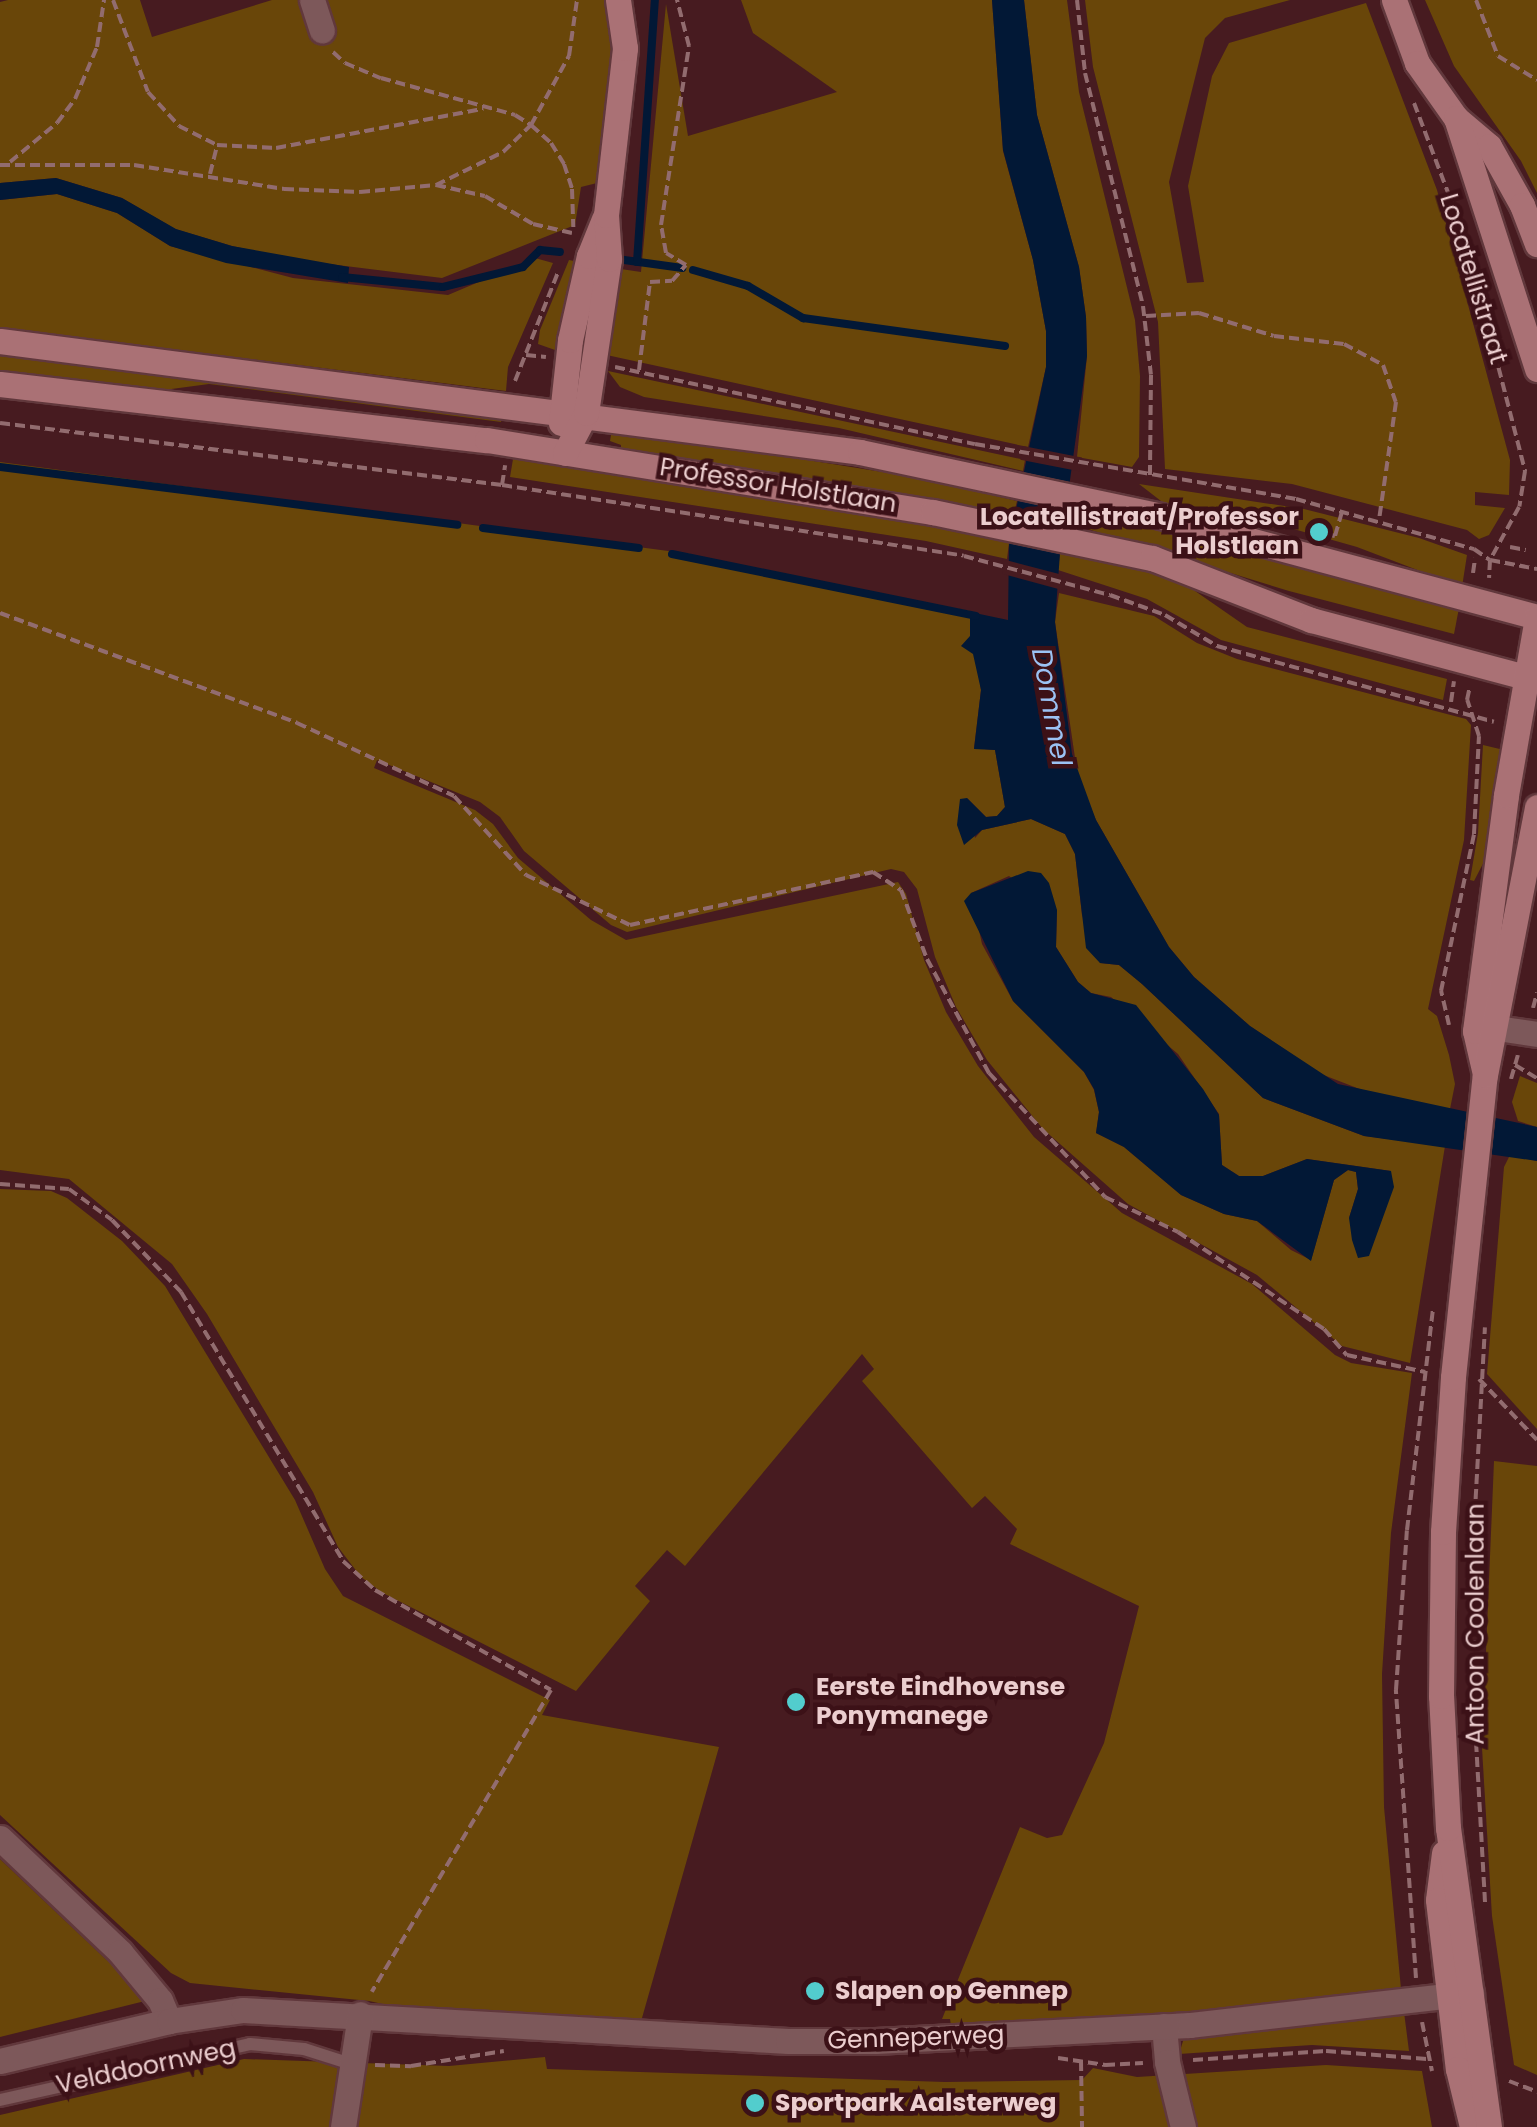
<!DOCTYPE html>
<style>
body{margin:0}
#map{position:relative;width:1537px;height:2127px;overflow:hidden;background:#471b20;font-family:Poppins,sans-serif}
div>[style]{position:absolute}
.green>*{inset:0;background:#694609}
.water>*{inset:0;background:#021836}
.pier>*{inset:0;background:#471b20;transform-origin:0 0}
.stream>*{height:8px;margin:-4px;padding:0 4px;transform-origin:4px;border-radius:4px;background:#021836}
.path>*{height:4px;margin-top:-2px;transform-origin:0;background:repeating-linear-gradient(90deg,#926c6f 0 10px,transparent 0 15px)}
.roads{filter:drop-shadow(2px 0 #61383c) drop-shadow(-2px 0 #61383c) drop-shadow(0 2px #61383c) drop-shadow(0 -2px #61383c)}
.lane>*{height:12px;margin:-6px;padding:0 6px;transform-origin:6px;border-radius:6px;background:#7d585a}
.street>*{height:25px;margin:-12.5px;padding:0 12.5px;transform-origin:12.5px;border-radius:12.5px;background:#7d585a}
.secondary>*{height:25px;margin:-12.5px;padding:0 12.5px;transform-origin:12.5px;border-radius:12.5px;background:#aa7175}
.dots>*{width:28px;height:28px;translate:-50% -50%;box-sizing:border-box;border:5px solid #3c1117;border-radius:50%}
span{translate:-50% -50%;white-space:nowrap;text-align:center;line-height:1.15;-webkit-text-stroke:9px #3c1117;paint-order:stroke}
.street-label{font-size:25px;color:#eccecf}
.poi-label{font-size:25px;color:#eccecf;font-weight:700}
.right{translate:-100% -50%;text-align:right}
.left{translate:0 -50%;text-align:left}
.water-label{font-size:28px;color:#9bc2f4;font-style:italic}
</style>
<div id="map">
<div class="green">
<div style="clip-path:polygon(8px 0,140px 0,152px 37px,272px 0,610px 0,613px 47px,597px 183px,581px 187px,575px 225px,442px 278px,297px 260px,232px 246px,175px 229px,122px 198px,56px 178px,0 183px,0 2px)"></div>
<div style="clip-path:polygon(741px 0,992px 0,1003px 151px,1033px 260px,1046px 331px,1046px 367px,1028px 447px,602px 354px,614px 268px,641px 272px,666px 4px,688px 136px,837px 92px,753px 33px)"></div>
<div style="clip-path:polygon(1024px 0,1067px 0,1079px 92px,1135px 320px,1140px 376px,1139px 457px,1132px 467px,1077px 457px,1087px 356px,1086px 317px,1079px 267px,1037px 115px)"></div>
<div style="clip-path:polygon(1085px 0,1290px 0,1225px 18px,1205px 38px,1169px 182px,1187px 283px,1204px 282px,1188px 186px,1212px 76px,1229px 43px,1366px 3px,1437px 190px,1510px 460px,1509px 495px,1475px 492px,1475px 505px,1505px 508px,1489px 535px,1479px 539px,1467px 530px,1292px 484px,1165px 469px,1158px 322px,1093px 67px)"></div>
<div style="clip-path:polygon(1425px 0,1537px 0,1537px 193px,1521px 161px,1454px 66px)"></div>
<div style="clip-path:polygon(57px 194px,117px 213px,170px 246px,293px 278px,448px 295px,535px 258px,553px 263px,508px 367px,506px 391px,0 328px,0 200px)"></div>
<div style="clip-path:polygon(569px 260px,574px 261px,555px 350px,538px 344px,540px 330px)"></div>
<div style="clip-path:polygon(0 351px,503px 413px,501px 422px,209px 384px,164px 390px,0 371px)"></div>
<div style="clip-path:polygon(608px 371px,1025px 460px,1023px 471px,839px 428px,644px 397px,620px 387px)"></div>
<div style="clip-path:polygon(612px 429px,920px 478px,1017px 501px,1014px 513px,621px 451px,621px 445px,610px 441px)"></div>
<div style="clip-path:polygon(513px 459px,823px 504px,1009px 543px,1007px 559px,926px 541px,510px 477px)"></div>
<div style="clip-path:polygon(evenodd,0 462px,691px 554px,701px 560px,970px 611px,981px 690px,974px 748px,995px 750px,1005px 807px,997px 816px,986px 817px,967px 798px,975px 838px,982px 830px,1031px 819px,1065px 834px,1075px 854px,1082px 915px,1100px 963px,1119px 965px,1142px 984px,1263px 1098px,1364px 1136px,1445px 1146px,1410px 1363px,1342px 1346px,1257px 1275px,1128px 1204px,1043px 1129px,987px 1060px,956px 1007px,935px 957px,917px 889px,904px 872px,891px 869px,627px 932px,611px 925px,524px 851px,500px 817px,480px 802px,377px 760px,374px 768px,475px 810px,493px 824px,518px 858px,591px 920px,626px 940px,898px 882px,906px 894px,924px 960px,946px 1012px,978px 1066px,1034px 1137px,1122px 1213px,1252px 1284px,1335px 1355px,1351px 1363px,1412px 1373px,1391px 1533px,1382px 1674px,1384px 1807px,1401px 1989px,1189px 2015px,951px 2026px,950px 2019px,942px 2019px,1020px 1827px,1047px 1838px,1062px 1835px,1104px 1743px,1139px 1606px,1010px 1544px,1017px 1529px,985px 1496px,972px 1508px,862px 1381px,874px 1369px,862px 1354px,685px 1566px,667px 1550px,635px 1586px,650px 1601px,576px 1691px,383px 1593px,361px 1577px,338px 1547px,313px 1492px,207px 1314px,172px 1264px,69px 1179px,0 1170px,0 462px,1009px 876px,1057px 910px,1056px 947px,1078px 982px,1091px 993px,1111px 997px,1178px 1054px,1219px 1114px,1222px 1165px,1239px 1176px,1263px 1176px,1307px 1159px,1391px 1171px,1349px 1218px,1358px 1189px,1356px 1172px,1348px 1170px,1334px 1180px,1311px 1260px,1291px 1250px,1257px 1221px,1224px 1214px,1181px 1195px,1124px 1147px,1096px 1133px,1099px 1112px,1094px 1090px,1084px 1072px,1013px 1001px,982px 944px,971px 893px,1009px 876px)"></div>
<div style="clip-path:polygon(1139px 484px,1304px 509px,1419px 538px,1467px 555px,1462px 587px,1357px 547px,1290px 528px,1237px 526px,1170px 508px)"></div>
<div style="clip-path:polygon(1070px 513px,1151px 526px,1459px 608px,1454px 634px,1289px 591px,1068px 523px)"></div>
<div style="clip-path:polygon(1060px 553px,1172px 575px,1247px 627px,1447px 679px,1443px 700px,1221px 640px,1147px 599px,1058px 570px)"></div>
<div style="clip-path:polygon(1059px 593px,1154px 616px,1197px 643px,1237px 659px,1466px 719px,1471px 725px,1464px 840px,1428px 1009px,1437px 1016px,1449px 1055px,1455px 1084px,1450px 1109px,1375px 1095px,1321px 1074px,1250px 1026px,1194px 977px,1169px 947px,1096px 820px,1078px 778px,1055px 622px)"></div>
<div style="clip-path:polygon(1483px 745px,1504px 750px,1488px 854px,1474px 881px,1470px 880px,1478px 833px)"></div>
<div style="clip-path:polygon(1520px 1076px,1537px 1083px,1537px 1127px,1518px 1121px,1512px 1102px)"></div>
<div style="clip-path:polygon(1510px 1155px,1537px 1161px,1537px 1429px,1487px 1374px,1504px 1167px)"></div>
<div style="clip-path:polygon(0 1189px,51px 1191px,67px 1198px,122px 1241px,165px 1286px,295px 1500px,325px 1569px,343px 1596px,550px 1700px,542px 1715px,719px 1747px,640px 2025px,419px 2012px,369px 2001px,190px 1983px,171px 1973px,0 1815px)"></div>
<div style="clip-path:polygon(1494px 1461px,1537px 1466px,1537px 2075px,1514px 2065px,1492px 1916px,1482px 1748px)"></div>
<div style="clip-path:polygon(0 1859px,149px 2000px,0 2037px)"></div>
<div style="clip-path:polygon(1404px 2012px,1409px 2051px,1312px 2045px,1179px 2054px,1184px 2038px)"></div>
<div style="clip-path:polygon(545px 2057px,547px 2069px,945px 2082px,1082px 2080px,1093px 2068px,1137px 2077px,1326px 2065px,1422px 2071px,1432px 2127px,0 2127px,0 2115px,244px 2059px,449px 2066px)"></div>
</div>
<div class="water">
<div style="clip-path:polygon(992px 0,1024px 0,1037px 115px,1079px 267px,1086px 317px,1087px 356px,1060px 553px,1055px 622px,1072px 754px,1096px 820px,1169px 947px,1194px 977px,1250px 1026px,1338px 1084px,1537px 1127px,1537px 1161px,1364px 1136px,1263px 1098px,1142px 984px,1119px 965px,1100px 963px,1086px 948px,1075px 854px,1065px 834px,1031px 819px,982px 830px,964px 845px,957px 825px,960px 799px,967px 798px,986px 817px,997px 816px,1005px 807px,995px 750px,974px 749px,981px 690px,973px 654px,961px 646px,970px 636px,970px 612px,1008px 620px,1009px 543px,1046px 367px,1046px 331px,1033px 260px,1003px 150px)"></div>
<div style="clip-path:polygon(56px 178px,122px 198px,176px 229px,232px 246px,349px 267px,348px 283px,226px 263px,170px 246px,117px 213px,57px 194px,0 200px,0 183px)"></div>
<div style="clip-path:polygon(1028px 871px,1041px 873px,1049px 883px,1057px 910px,1056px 947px,1078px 982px,1091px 993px,1136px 1005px,1203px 1089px,1219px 1115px,1222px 1165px,1239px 1176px,1263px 1176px,1307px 1159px,1391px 1171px,1394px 1187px,1369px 1256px,1358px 1258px,1352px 1240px,1349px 1218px,1358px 1189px,1356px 1172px,1348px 1170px,1334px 1180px,1311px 1261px,1257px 1221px,1224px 1214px,1181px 1195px,1124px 1147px,1096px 1133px,1099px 1112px,1094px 1089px,1084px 1072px,1013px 1001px,964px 901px,971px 893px)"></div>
</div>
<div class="pier">
<div style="left:1023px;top:446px;width:60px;height:14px;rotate:11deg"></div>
<div style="clip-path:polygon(1002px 559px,1063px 575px,1062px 590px,1003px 574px)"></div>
</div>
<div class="stream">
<div style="left:617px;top:259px;width:66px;rotate:7.9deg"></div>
<div style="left:637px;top:262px;width:263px;rotate:-86.1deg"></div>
<div style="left:693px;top:270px;width:57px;rotate:16.2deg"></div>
<div style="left:748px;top:286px;width:64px;rotate:30.2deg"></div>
<div style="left:803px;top:318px;width:204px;rotate:7.9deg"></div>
<div style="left:342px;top:277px;width:101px;rotate:5.7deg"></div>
<div style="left:443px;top:287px;width:82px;rotate:-14deg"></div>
<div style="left:523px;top:267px;width:24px;rotate:-45deg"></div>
<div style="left:540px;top:250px;width:20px;rotate:6deg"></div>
<div style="left:0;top:467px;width:461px;rotate:7.2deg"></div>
<div style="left:483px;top:528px;width:157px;rotate:7.3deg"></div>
<div style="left:672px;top:554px;width:310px;rotate:11.5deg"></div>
</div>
<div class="path">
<div style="left:113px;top:0;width:98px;rotate:69.2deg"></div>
<div style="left:148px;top:92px;width:46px;rotate:47.6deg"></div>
<div style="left:179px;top:126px;width:42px;rotate:26.6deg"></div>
<div style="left:217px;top:145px;width:59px;rotate:2.9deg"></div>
<div style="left:276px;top:148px;width:211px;rotate:-10.7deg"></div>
<div style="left:1077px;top:0;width:73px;rotate:83.7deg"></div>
<div style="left:1085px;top:73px;width:240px;rotate:76deg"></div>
<div style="left:1143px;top:306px;width:69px;rotate:83.4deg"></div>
<div style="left:1151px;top:375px;width:102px;rotate:90.6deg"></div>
<div style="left:1476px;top:0;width:60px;rotate:68.6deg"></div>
<div style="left:1498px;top:56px;width:46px;rotate:31.6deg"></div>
<div style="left:333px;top:52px;width:16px;rotate:43deg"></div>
<div style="left:345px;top:63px;width:39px;rotate:23deg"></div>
<div style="left:381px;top:78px;width:139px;rotate:15.4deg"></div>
<div style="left:515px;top:115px;width:19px;rotate:32deg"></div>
<div style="left:531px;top:125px;width:27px;rotate:42deg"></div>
<div style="left:551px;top:143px;width:25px;rotate:58deg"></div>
<div style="left:564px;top:164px;width:26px;rotate:72deg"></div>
<div style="left:572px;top:189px;width:38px;rotate:88deg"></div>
<div style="left:1414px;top:103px;width:143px;rotate:69.2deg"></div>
<div style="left:1465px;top:237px;width:242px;rotate:75.6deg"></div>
<div style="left:1525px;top:471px;width:36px;rotate:99deg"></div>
<div style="left:1519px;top:507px;width:60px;rotate:118.7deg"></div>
<div style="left:1490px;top:560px;width:18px;rotate:93deg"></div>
<div style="left:10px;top:162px;width:61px;rotate:-39.7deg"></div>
<div style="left:57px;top:123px;width:30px;rotate:-53deg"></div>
<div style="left:75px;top:99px;width:56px;rotate:-67.1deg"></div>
<div style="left:97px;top:47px;width:48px;rotate:-81.5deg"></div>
<div style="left:0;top:165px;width:134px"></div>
<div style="left:134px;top:165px;width:152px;rotate:9.1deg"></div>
<div style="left:284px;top:189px;width:76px;rotate:2.3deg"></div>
<div style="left:360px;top:192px;width:76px;rotate:-5.3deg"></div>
<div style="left:436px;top:185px;width:50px;rotate:12.7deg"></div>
<div style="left:485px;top:196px;width:56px;rotate:30.3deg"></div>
<div style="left:533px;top:224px;width:40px;rotate:13deg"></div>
<div style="left:210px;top:174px;width:30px;rotate:-76deg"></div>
<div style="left:436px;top:185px;width:75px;rotate:-26.2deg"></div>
<div style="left:503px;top:152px;width:39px;rotate:-44deg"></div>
<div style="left:531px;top:125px;width:79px;rotate:-61.2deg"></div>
<div style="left:569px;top:56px;width:57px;rotate:-81.9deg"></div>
<div style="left:1146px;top:316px;width:53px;rotate:-3.2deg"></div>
<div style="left:1199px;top:313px;width:78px;rotate:17deg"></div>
<div style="left:1274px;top:336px;width:70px;rotate:6.5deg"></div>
<div style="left:1344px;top:344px;width:44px;rotate:28.3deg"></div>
<div style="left:1383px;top:365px;width:39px;rotate:71deg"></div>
<div style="left:1396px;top:402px;width:119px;rotate:98.2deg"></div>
<div style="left:526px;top:355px;width:20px;rotate:6deg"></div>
<div style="left:615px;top:367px;width:368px;rotate:12.1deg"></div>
<div style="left:975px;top:444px;width:326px;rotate:9.7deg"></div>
<div style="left:1296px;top:499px;width:185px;rotate:15.7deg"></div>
<div style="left:1474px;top:549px;width:19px;rotate:35deg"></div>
<div style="left:1490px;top:560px;width:48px;rotate:10.8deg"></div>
<div style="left:639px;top:370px;width:89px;rotate:-82.9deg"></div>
<div style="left:650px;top:282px;width:22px;rotate:-3deg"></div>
<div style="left:672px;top:281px;width:21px;rotate:-49deg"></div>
<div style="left:686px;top:265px;width:23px;rotate:-149deg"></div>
<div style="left:666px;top:253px;width:28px;rotate:-100deg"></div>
<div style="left:661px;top:225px;width:181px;rotate:-81.1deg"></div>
<div style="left:689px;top:46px;width:48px;rotate:-104.6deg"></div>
<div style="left:515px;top:381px;width:119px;rotate:-68.4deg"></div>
<div style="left:0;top:423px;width:506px;rotate:7.04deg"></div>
<div style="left:502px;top:485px;width:467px;rotate:8.7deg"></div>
<div style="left:964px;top:556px;width:151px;rotate:15deg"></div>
<div style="left:1110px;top:595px;width:59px;rotate:20deg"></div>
<div style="left:1165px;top:615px;width:61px;rotate:30.8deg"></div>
<div style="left:1217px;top:646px;width:287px;rotate:15.3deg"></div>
<div style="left:502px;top:485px;width:20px;rotate:-81deg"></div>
<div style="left:1331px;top:535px;width:4px;rotate:14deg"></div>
<div style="left:1335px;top:536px;width:26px;rotate:-74deg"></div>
<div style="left:1510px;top:547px;width:16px;rotate:11deg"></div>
<div style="left:1473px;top:573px;width:15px;rotate:-82deg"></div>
<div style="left:0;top:613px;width:317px;rotate:20.3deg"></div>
<div style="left:297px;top:723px;width:173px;rotate:24.9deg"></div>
<div style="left:454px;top:796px;width:107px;rotate:47.7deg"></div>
<div style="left:526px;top:875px;width:115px;rotate:25.7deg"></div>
<div style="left:630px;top:925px;width:249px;rotate:-12.3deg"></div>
<div style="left:873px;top:872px;width:33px;rotate:33deg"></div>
<div style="left:901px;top:890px;width:74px;rotate:69.4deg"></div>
<div style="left:927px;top:959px;width:130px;rotate:61.5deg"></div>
<div style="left:989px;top:1073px;width:170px;rotate:46.9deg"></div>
<div style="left:1105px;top:1197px;width:81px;rotate:25.6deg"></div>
<div style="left:1178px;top:1232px;width:175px;rotate:33.6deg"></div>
<div style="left:1324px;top:1329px;width:35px;rotate:49deg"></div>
<div style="left:1347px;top:1355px;width:80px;rotate:12.3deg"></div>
<div style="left:1451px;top:702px;width:21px;rotate:-82deg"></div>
<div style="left:1533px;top:1008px;width:16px;rotate:-75deg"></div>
<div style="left:1449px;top:1025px;width:35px;rotate:-103deg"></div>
<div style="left:1441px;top:991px;width:160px;rotate:-78.1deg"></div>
<div style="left:1474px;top:834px;width:98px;rotate:-87.1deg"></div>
<div style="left:1479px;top:736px;width:38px;rotate:-108deg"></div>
<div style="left:1467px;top:700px;width:14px;rotate:-78deg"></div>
<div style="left:1515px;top:1065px;width:26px;rotate:31deg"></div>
<div style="left:1511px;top:1079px;width:25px;rotate:-74deg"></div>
<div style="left:0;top:1184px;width:69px;rotate:4.1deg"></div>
<div style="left:69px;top:1189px;width:53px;rotate:35.8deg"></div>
<div style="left:112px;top:1220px;width:100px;rotate:46.2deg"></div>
<div style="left:181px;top:1292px;width:314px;rotate:58.9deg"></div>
<div style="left:343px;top:1561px;width:43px;rotate:42.2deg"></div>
<div style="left:375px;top:1590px;width:202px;rotate:29.6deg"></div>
<div style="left:551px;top:1690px;width:351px;rotate:120.7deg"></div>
<div style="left:1479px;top:1379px;width:84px;rotate:46.4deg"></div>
<div style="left:1485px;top:1902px;width:177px;rotate:-93.2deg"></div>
<div style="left:1475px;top:1725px;width:196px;rotate:-90.3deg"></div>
<div style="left:1474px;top:1529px;width:202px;rotate:-86.9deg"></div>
<div style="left:1416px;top:1978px;width:289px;rotate:-94deg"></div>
<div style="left:1396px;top:1690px;width:160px;rotate:-86.1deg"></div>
<div style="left:1407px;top:1530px;width:222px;rotate:-83.3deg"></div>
<div style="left:1422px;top:2022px;width:50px;rotate:78.5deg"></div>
<div style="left:1058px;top:2058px;width:48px;rotate:8.5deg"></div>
<div style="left:1105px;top:2065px;width:38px;rotate:-3deg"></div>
<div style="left:1193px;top:2060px;width:133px;rotate:-3.9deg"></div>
<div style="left:1326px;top:2051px;width:101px;rotate:4.5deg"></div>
<div style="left:1081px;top:2061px;width:66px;rotate:89.1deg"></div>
<div style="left:375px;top:2065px;width:36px;rotate:2deg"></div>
<div style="left:411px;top:2066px;width:94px;rotate:-9.2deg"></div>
<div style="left:1509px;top:2081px;width:30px;rotate:21deg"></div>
</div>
<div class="roads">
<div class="lane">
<div style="left:0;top:2100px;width:256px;rotate:-12.6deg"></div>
<div style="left:250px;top:2044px;width:54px;rotate:5.3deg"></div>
<div style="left:304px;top:2049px;width:49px;rotate:17.7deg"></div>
</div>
<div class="street">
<div style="left:312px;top:0;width:32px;rotate:72deg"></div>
<div style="left:1497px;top:1028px;width:40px;rotate:8.5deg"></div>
<div style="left:0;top:1838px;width:166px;rotate:43.5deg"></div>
<div style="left:120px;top:1952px;width:62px;rotate:50.2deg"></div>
<div style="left:160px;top:2000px;width:23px;rotate:67deg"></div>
<div style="left:1164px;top:2026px;width:36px;rotate:85deg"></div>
<div style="left:1167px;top:2062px;width:67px;rotate:76.2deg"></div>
<div style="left:0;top:2061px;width:174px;rotate:-13.3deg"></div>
<div style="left:169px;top:2021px;width:75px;rotate:-8.5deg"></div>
<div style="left:243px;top:2010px;width:546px;rotate:3.26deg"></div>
<div style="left:788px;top:2041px;width:87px"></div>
<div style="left:875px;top:2041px;width:315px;rotate:-2.9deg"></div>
<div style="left:1190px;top:2025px;width:283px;rotate:-6.5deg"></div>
<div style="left:343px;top:2127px;width:114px;rotate:-81.4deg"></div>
</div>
<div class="secondary">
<div style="left:1394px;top:0;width:67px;rotate:69.9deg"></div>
<div style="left:1417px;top:63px;width:67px;rotate:54.7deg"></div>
<div style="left:1456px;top:118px;width:43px;rotate:40.3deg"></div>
<div style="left:1489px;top:146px;width:68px;rotate:60.8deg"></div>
<div style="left:1522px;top:205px;width:42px;rotate:69deg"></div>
<div style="left:1456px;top:118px;width:264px;rotate:72.1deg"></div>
<div style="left:0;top:341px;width:867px;rotate:7.35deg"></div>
<div style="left:860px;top:452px;width:307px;rotate:12deg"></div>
<div style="left:1160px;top:516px;width:390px;rotate:15deg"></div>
<div style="left:0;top:384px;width:490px;rotate:6.6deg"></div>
<div style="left:487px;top:440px;width:452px;rotate:9.2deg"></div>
<div style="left:933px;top:512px;width:224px;rotate:11.9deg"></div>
<div style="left:1152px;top:558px;width:171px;rotate:21.3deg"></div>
<div style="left:1311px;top:620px;width:234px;rotate:14.9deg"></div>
<div style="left:561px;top:423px;width:83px;rotate:-83.8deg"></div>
<div style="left:570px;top:340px;width:86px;rotate:-77.3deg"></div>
<div style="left:589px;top:256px;width:40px;rotate:-68deg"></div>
<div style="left:565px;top:453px;width:45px;rotate:-62.3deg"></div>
<div style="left:586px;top:413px;width:156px;rotate:-81.5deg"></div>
<div style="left:609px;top:259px;width:44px;rotate:-93.9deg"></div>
<div style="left:606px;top:215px;width:168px;rotate:-83.5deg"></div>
<div style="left:625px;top:48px;width:49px;rotate:-98.3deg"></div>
<div style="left:1484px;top:1070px;width:40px;rotate:-103deg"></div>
<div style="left:1475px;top:1031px;width:238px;rotate:-82.5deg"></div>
<div style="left:1506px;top:795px;width:180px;rotate:-80.1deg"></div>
<div style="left:1444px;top:1853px;width:47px;rotate:97.3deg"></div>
<div style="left:1438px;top:1900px;width:170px;rotate:83.3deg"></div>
<div style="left:1458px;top:2069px;width:60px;rotate:76.4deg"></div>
<div style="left:1489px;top:2127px;width:302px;rotate:-97.8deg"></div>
<div style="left:1448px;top:1828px;width:132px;rotate:-93deg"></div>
<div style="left:1441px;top:1696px;width:164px;rotate:-89.3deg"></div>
<div style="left:1443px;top:1532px;width:155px;rotate:-86.3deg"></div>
<div style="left:1453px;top:1377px;width:304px;rotate:-84deg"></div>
<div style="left:1485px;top:1075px;width:273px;rotate:-79deg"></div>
</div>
</div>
<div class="dots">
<div style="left:1319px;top:532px;background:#52cdcd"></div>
<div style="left:796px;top:1702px;background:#52cdcd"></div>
<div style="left:815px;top:1991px;background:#52cdcd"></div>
<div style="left:755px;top:2103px;background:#52cdcd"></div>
</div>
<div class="street-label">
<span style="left:1473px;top:279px;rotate:73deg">Locatellistraat</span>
<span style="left:778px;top:486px;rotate:9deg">Professor Holstlaan</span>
<span style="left:1476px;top:1624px;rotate:-90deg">Antoon Coolenlaan</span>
<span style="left:916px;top:2038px;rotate:-2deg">Genneperweg</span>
<span style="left:146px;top:2067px;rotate:-12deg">Velddoornweg</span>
</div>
<div class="poi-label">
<span class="right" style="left:1299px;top:532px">Locatellistraat/Professor<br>Holstlaan</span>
<span class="left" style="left:816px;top:1702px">Eerste Eindhovense<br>Ponymanege</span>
<span class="left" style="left:835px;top:1991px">Slapen op Gennep</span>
<span class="left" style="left:775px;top:2103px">Sportpark Aalsterweg</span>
</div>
<div class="water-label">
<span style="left:1051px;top:707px;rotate:80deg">Dommel</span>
</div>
</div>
